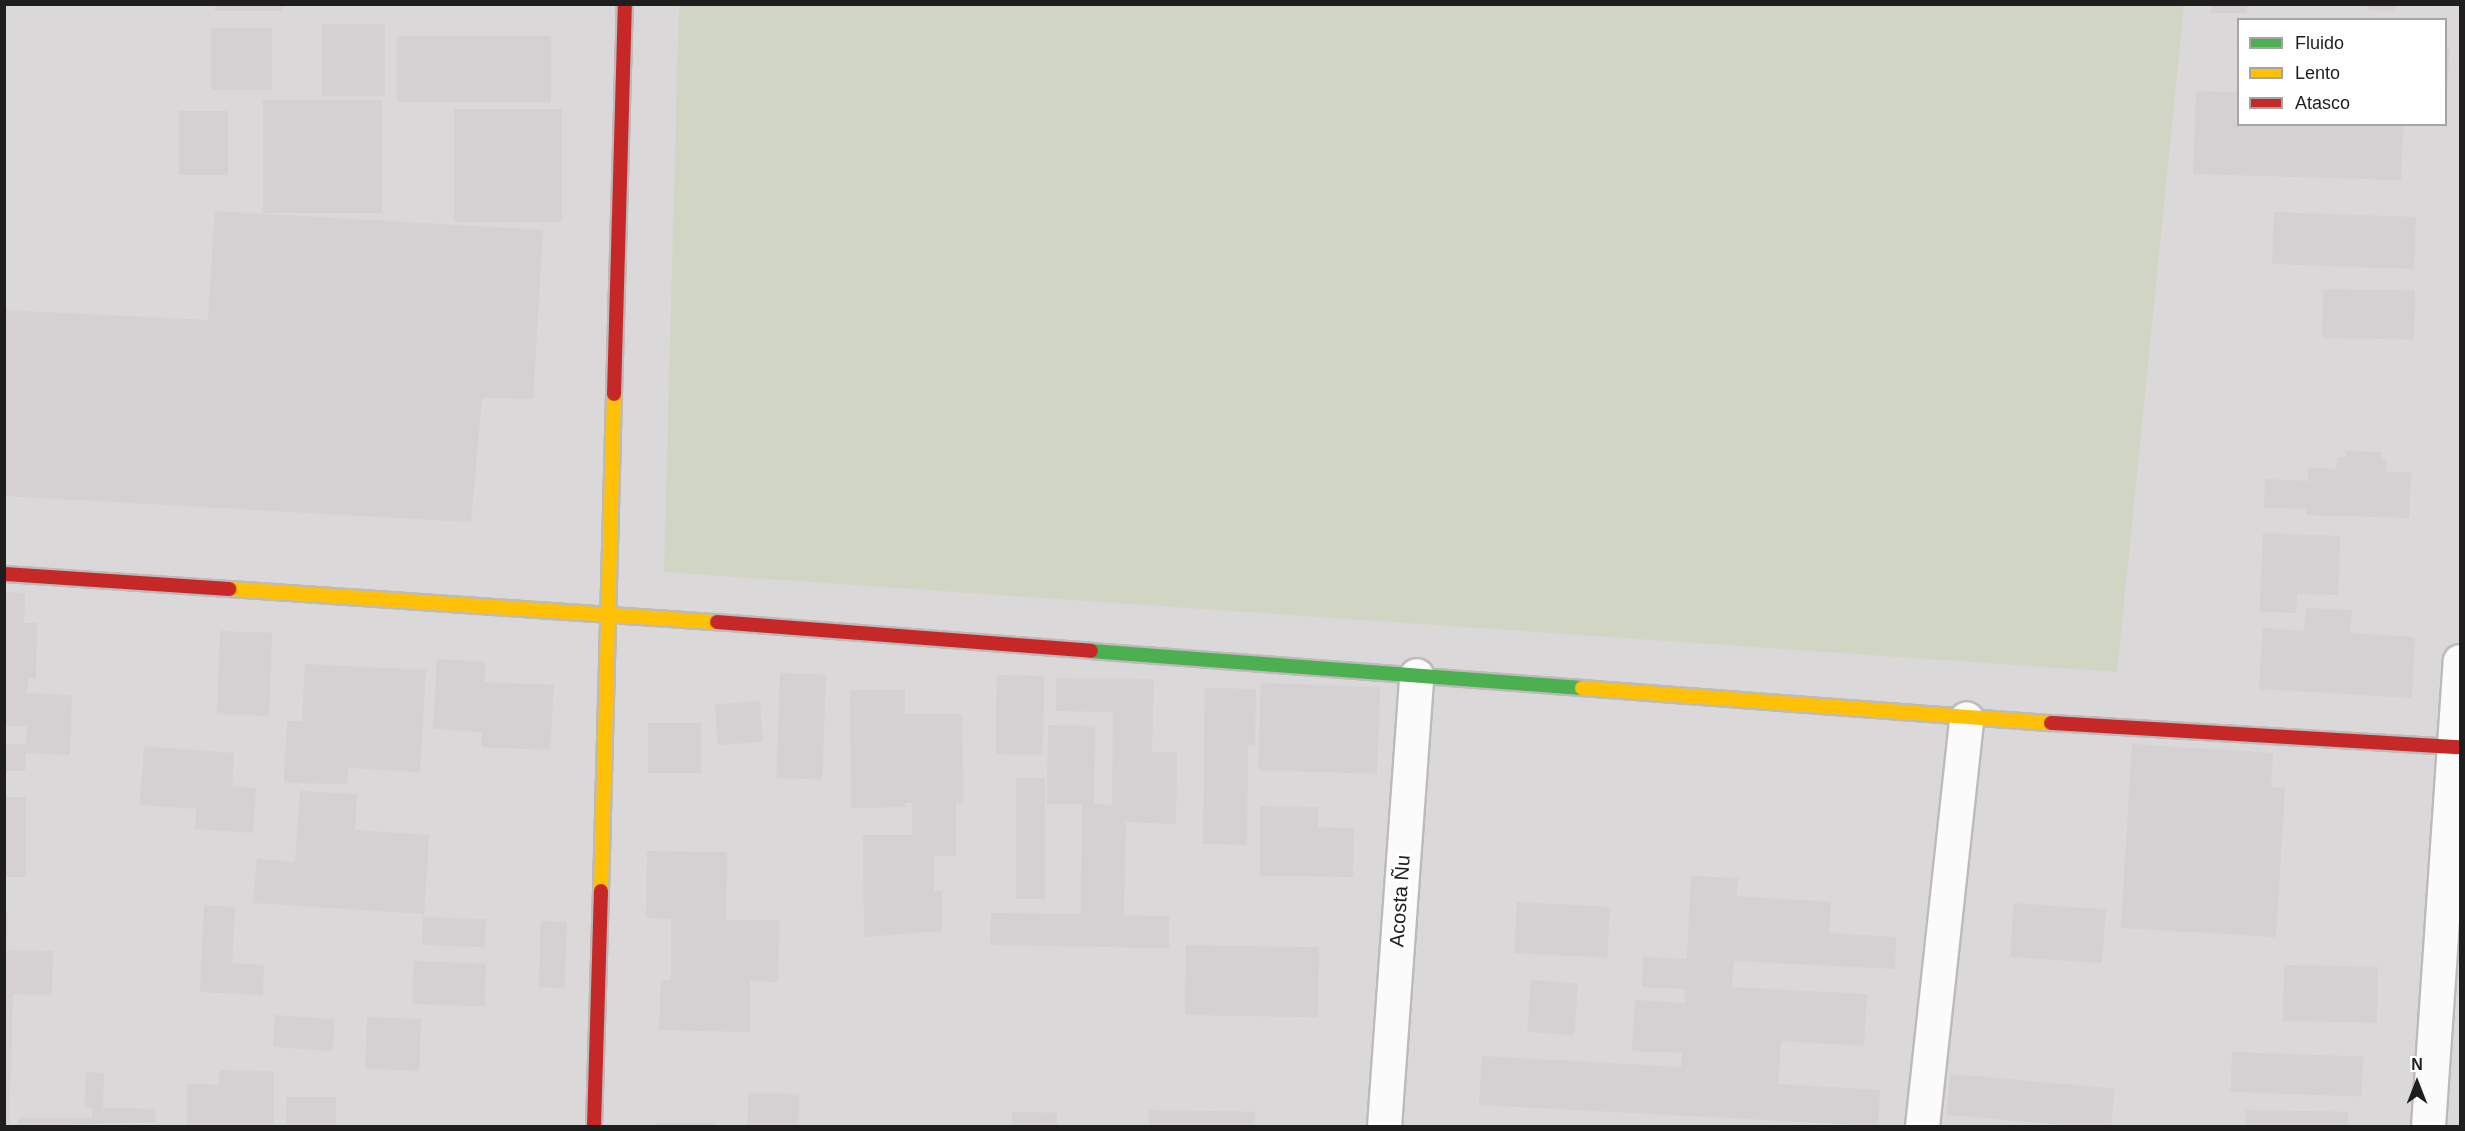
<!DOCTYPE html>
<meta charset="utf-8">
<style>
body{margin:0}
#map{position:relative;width:2465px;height:1131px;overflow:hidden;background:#ece7e7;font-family:Arial,sans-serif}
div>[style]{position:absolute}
.residential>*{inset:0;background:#dbd8d9}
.cemetery>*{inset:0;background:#d0d6c3}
.building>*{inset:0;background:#d5d0d1;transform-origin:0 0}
.roads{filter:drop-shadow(2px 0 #bcbaba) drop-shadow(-2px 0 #bcbaba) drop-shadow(0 2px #bcbaba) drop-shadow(0 -2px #bcbaba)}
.street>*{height:33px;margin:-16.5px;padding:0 16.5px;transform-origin:16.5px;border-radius:16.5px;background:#fcfbfb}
.fast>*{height:14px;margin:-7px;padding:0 7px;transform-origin:7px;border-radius:7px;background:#4caf50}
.slow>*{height:14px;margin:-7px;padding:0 7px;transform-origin:7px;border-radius:7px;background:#ffc107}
.jam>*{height:14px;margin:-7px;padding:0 7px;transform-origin:7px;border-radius:7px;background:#c62828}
span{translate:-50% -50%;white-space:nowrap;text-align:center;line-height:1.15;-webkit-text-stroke:5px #fff;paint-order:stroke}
.street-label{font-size:20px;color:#1e1e1e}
.frame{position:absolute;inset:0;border:6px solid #1e1e1e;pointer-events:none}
.legend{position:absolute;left:2237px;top:18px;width:210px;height:108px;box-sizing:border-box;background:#fff;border:2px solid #a5a5a5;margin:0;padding:8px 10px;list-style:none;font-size:18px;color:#1e1e1e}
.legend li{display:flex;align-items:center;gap:12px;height:30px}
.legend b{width:30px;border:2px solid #a5a5a5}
.north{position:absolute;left:2387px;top:1053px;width:60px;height:60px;-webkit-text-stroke:4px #fff;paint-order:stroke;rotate:0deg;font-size:16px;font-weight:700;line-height:24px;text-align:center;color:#1e1e1e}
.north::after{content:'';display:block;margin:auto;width:21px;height:27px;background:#1e1e1e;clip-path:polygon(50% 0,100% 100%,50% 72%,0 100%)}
</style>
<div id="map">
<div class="residential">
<div style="clip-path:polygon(evenodd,5px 5px,2460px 5px,2460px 1126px,5px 1126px,5px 5px,2238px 20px,2446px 20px,2446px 124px,2238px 124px,2238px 20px)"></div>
</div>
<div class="cemetery">
<div style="clip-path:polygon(679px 5px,2184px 5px,2117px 672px,664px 572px)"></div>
</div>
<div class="building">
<div style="left:215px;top:4px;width:67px;height:7px"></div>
<div style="left:2211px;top:4px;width:36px;height:9px"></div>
<div style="clip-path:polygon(2367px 4px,2395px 4px,2395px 11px,2367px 10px)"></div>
<div style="left:322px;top:24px;width:63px;height:72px"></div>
<div style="left:211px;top:28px;width:61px;height:62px"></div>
<div style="left:397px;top:36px;width:154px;height:66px"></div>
<div style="clip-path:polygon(2446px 48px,2450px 48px,2446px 102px)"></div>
<div style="clip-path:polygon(2196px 91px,2238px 92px,2238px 124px,2403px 124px,2401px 180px,2193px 174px)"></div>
<div style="left:263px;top:100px;width:119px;height:113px"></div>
<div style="left:454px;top:109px;width:108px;height:113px"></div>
<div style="left:179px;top:111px;width:49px;height:64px"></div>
<div style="clip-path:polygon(215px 211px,543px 230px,533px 399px,482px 398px,471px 522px,4px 496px,4px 310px,208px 320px)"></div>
<div style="left:2274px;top:212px;width:142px;height:52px;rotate:2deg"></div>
<div style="left:2323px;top:289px;width:92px;height:49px;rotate:1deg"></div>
<div style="clip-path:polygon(2346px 451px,2381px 452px,2381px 459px,2387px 459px,2386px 472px,2411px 472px,2409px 518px,2306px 515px,2307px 509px,2264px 508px,2265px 479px,2308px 481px,2308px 468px,2336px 469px,2337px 457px,2346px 457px)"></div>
<div style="clip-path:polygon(2263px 533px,2340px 536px,2338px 595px,2297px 594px,2296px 613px,2260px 612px)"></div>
<div style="clip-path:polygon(4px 592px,25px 593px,24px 623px,37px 623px,36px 679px,28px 678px,27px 693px,72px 695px,70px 755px,26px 753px,25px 771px,4px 771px,4px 744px,26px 744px,27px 726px,4px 726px)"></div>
<div style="clip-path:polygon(2306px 608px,2352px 610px,2350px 633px,2415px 637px,2412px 698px,2259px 689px,2263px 628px,2304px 631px)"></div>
<div style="left:220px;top:631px;width:52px;height:83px;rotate:2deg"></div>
<div style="clip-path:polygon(437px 659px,486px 662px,484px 682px,554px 685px,550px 750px,481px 747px,482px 732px,433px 729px)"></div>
<div style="clip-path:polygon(305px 664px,426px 670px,420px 772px,348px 768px,347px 784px,284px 783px,287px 721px,302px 721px)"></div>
<div style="left:780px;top:673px;width:46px;height:105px;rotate:2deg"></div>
<div style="left:997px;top:675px;width:47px;height:79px;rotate:1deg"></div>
<div style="clip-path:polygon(1056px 678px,1154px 679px,1152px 752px,1177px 752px,1176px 824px,1126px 822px,1124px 915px,1169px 916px,1169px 948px,990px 945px,991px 913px,1081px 914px,1082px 804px,1047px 804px,1048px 725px,1095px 726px,1094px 804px,1112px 805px,1113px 712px,1056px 711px)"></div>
<div style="left:1261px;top:683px;width:119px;height:87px;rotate:2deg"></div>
<div style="clip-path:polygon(1205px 688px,1256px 689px,1255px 746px,1248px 746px,1247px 845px,1203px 844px)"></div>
<div style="clip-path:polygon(850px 690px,905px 690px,905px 714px,962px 714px,963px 803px,956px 803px,956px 856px,934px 856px,934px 891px,942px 891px,942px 931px,864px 937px,863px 835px,912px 835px,912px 803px,905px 803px,905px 807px,851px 808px)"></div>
<div style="left:760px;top:701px;width:41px;height:45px;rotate:86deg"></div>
<div style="left:701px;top:723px;width:50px;height:53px;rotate:90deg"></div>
<div style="clip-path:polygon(2132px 744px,2273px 753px,2271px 787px,2285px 788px,2276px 937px,2121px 928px)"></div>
<div style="clip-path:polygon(144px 746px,234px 753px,232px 786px,256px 788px,253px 833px,195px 829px,196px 809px,140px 805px)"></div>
<div style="left:1016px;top:778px;width:29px;height:121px"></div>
<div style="clip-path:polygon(300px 791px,357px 794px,355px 830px,429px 835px,424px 914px,253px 903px,257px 859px,295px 862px)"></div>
<div style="left:4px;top:797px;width:22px;height:80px"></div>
<div style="clip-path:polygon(1260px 806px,1318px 807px,1318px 827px,1354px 828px,1353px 877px,1260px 876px)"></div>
<div style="clip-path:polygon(647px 851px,727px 852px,726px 920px,779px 920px,778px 982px,750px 981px,750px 1032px,659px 1030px,661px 980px,671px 980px,671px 919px,646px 918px)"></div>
<div style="clip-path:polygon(1691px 876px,1738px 878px,1737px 896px,1831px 902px,1829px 933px,1896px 937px,1895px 969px,1734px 961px,1732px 987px,1867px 994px,1864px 1046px,1781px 1041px,1778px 1084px,1880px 1090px,1878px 1126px,1479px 1105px,1482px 1056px,1681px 1067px,1682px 1053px,1632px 1051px,1635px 1000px,1685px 1003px,1685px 989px,1642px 987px,1643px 957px,1687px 959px)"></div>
<div style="left:1517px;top:902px;width:93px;height:51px;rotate:3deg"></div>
<div style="left:2014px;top:903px;width:92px;height:54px;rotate:4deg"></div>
<div style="clip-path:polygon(204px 905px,235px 907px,232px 963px,264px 965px,263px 995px,200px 992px)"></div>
<div style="clip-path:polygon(4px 911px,8px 911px,7px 950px,53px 951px,52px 995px,13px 994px,9px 1126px,4px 1126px)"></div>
<div style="left:423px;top:917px;width:63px;height:28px;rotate:2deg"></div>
<div style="left:541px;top:921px;width:26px;height:66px;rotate:2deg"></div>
<div style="left:1186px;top:945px;width:133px;height:70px;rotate:1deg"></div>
<div style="left:414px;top:961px;width:72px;height:43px;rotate:2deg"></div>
<div style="left:2284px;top:965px;width:94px;height:56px;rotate:1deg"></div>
<div style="left:1531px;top:980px;width:47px;height:52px;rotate:4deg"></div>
<div style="left:275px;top:1015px;width:60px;height:32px;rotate:4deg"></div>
<div style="left:367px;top:1017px;width:54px;height:52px;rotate:2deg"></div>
<div style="left:2232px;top:1052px;width:131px;height:40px;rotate:2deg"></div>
<div style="clip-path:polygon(219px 1070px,274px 1071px,274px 1126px,187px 1126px,187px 1084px,219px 1085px)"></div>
<div style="clip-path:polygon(86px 1072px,104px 1073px,103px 1108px,155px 1109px,155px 1122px,18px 1126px,18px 1118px,92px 1118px,93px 1108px,85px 1108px)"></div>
<div style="left:1950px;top:1074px;width:165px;height:41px;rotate:5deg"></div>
<div style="left:748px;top:1093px;width:51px;height:33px;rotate:1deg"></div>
<div style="left:286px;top:1097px;width:50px;height:29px"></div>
<div style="left:1149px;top:1110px;width:106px;height:16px;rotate:1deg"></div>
<div style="left:2246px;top:1110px;width:102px;height:16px;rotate:1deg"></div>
<div style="left:1012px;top:1112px;width:45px;height:14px;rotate:1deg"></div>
<div style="left:656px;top:1123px;width:58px;height:3px"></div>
</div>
<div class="roads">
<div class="street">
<div style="left:1384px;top:1126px;width:452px;rotate:-85.9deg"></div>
<div style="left:1922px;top:1126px;width:410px;rotate:-83.8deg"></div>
<div style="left:2428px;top:1126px;width:466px;rotate:-86.1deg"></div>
</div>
<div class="fast">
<div style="left:1091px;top:651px;width:492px;rotate:4.3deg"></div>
</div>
<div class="slow">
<div style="left:230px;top:589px;width:488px;rotate:3.9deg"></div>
<div style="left:1582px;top:688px;width:470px;rotate:4.3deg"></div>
<div style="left:601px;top:891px;width:497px;rotate:-88.5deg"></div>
</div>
<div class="jam">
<div style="left:614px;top:394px;width:390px;rotate:-88.4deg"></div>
<div style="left:4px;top:574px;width:226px;rotate:3.8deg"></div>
<div style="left:717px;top:622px;width:375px;rotate:4.4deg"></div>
<div style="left:2051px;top:723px;width:410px;rotate:3.4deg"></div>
<div style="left:594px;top:1126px;width:235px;rotate:-88.3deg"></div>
</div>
</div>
<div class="street-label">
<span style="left:1400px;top:901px;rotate:-86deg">Acosta Ñu</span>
</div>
<div class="frame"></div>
<ul class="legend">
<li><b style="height:8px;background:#4caf50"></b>Fluido</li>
<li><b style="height:8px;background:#ffc107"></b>Lento</li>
<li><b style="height:8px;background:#c62828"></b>Atasco</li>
</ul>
<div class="north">N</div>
</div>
